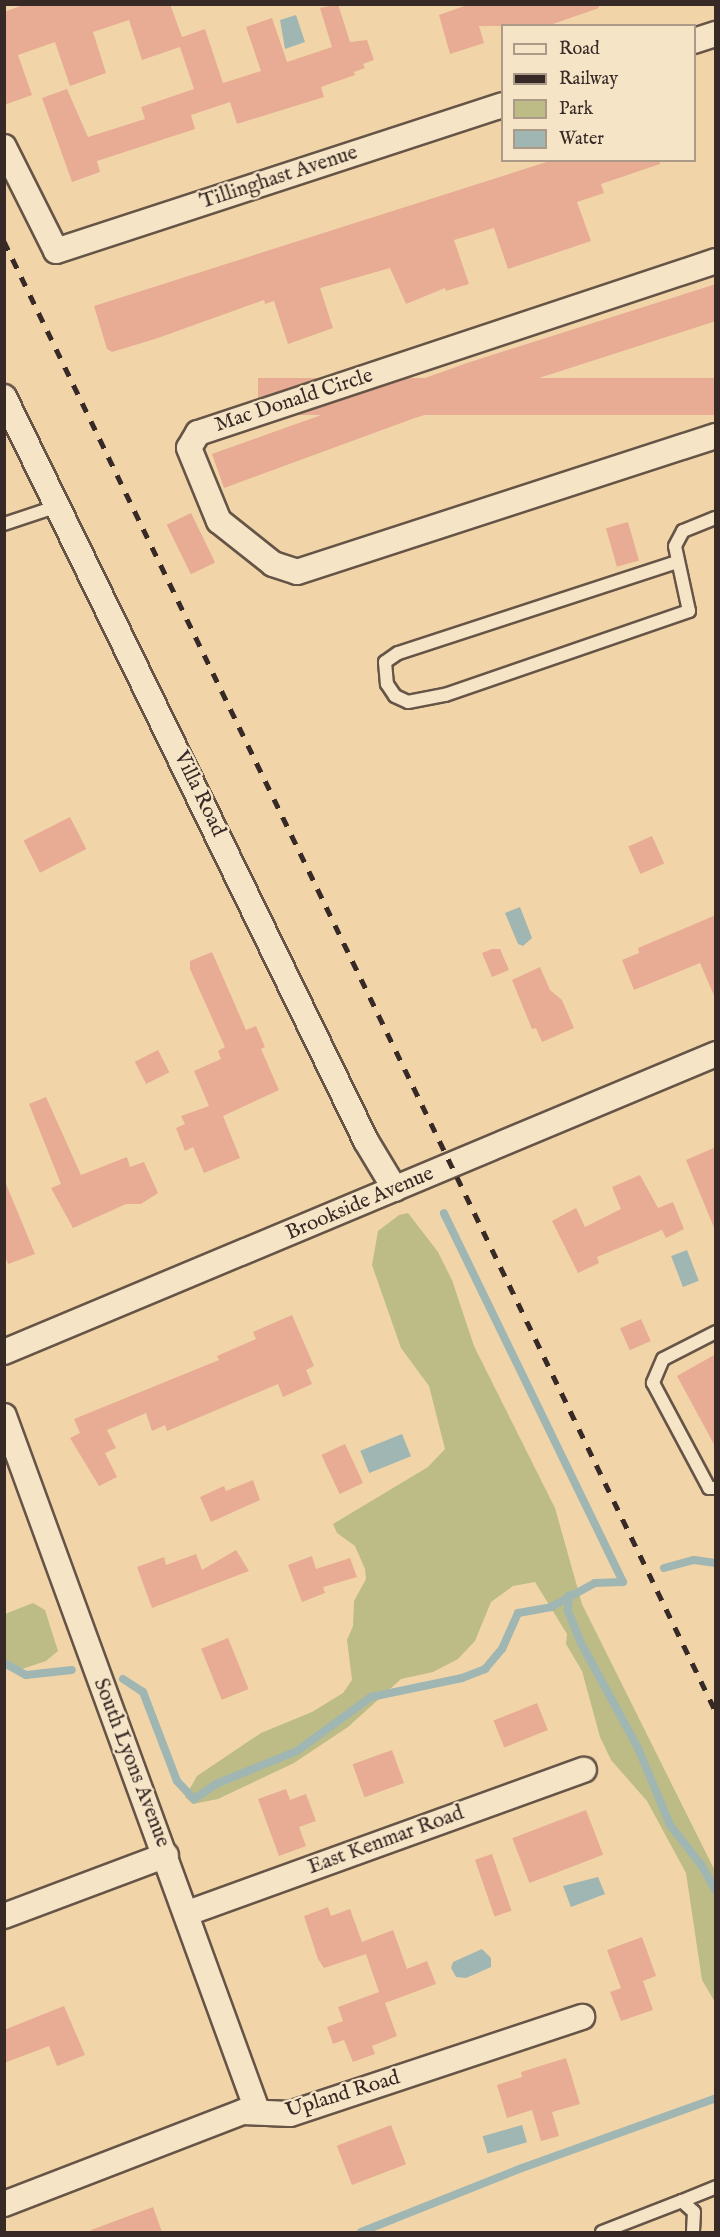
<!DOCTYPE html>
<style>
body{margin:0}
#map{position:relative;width:720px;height:2237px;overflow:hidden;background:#f1d5a9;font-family:"IM FELL English",serif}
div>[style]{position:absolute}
.green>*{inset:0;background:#bdbc86}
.water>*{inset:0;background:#9fb6b3;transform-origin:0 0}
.stream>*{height:8px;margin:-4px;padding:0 4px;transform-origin:4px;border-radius:4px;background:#9fb6b3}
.building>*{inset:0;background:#e7ac93;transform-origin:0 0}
.roads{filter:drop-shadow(2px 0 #665547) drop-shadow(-2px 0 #665547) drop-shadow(0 2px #665547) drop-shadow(0 -2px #665547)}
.service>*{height:12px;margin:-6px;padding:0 6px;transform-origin:6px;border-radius:6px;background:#f6e4c7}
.minor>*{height:24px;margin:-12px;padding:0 12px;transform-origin:12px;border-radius:12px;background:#f6e4c7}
.rail>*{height:4.5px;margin-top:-2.25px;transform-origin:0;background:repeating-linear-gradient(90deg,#372a26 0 10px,transparent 0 20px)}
span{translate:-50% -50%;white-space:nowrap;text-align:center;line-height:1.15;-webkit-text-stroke:4.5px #f6e4c7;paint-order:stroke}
.street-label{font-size:21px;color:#372a26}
.frame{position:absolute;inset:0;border:6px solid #372a26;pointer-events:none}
.legend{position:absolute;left:501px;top:24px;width:195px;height:138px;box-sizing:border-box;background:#f6e4c7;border:2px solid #aa9a87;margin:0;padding:8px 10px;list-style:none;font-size:18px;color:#372a26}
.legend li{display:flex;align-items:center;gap:12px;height:30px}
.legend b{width:30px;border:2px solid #aa9a87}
</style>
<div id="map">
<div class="green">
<div style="clip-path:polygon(408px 1213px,438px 1252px,452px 1280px,474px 1346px,555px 1508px,582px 1604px,715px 1871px,715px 2002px,702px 1980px,686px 1873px,647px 1801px,611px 1760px,600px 1737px,582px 1671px,566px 1644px,567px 1634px,535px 1582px,513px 1586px,491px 1602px,475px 1641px,458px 1659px,433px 1672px,401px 1679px,348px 1727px,294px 1763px,218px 1799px,193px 1804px,185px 1797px,197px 1776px,261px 1733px,312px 1712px,343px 1693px,352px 1680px,347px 1640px,353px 1626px,354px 1601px,366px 1579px,365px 1569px,355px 1546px,337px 1533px,333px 1524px,428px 1467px,445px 1449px,429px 1386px,401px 1348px,372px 1265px,378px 1231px,399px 1215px)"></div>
<div style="clip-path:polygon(33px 1603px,45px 1610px,58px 1651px,46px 1661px,19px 1670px,5px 1659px,5px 1614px)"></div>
</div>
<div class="water">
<div style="clip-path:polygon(296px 15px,305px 42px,285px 49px,280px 20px)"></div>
<div style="clip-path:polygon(520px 907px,532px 938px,523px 946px,518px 944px,505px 913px)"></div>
<div style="left:687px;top:1250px;width:33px;height:17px;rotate:69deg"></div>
<div style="left:402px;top:1434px;width:24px;height:45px;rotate:68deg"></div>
<div style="clip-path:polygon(598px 1877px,605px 1894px,571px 1907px,563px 1886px)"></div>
<div style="clip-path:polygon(482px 1949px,491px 1958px,491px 1967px,466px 1978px,456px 1977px,451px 1968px,453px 1962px)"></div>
<div style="left:522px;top:2125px;width:18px;height:41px;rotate:74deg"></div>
</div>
<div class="stream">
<div style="left:664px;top:1568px;width:31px;rotate:-15deg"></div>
<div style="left:694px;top:1560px;width:22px;rotate:8deg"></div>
<div style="left:569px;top:1595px;width:16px;rotate:94deg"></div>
<div style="left:568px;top:1611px;width:35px;rotate:68deg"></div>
<div style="left:581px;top:1643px;width:119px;rotate:61.5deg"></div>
<div style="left:638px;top:1748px;width:83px;rotate:67.4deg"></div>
<div style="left:670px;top:1825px;width:52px;rotate:52deg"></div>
<div style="left:702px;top:1866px;width:29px;rotate:61deg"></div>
<div style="left:4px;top:1663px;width:25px;rotate:29deg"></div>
<div style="left:26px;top:1675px;width:46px;rotate:-6.2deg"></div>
<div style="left:123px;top:1679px;width:24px;rotate:33deg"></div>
<div style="left:143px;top:1692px;width:95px;rotate:69.1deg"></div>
<div style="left:177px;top:1781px;width:25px;rotate:47deg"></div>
<div style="left:194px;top:1799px;width:27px;rotate:-34deg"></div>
<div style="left:216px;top:1784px;width:87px;rotate:-22.2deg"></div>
<div style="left:297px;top:1751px;width:92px;rotate:-36.1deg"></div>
<div style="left:371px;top:1697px;width:93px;rotate:-11.8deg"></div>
<div style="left:462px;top:1678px;width:25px;rotate:-21deg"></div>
<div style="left:485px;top:1669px;width:26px;rotate:-50deg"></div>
<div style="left:502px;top:1649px;width:39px;rotate:-66deg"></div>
<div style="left:518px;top:1613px;width:34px;rotate:-10deg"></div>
<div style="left:551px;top:1607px;width:50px;rotate:-28.6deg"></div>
<div style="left:595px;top:1583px;width:28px;rotate:-2deg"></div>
<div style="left:623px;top:1582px;width:410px;rotate:-115.9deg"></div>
<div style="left:361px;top:2232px;width:173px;rotate:-21.7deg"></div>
<div style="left:522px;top:2168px;width:206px;rotate:-19.8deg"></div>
</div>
<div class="building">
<div style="clip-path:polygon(26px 4px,170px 4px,182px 37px,205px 29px,223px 83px,261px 71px,246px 27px,272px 18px,287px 62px,332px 47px,320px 8px,338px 4px,350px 42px,367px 40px,374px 60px,363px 64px,365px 68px,354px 72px,355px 75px,321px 87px,324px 97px,237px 124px,230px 102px,191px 115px,195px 129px,97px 161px,100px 172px,72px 182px,42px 98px,67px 89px,88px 137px,145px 119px,141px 107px,194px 89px,180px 47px,142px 60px,129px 20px,93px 32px,106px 73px,70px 86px,55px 42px,18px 55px,32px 95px,4px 105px,4px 12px)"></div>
<div style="clip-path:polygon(470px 4px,598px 4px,599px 8px,547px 26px,479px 26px,484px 43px,450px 54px,439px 15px)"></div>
<div style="clip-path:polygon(553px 160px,660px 160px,660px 164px,601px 184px,604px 193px,577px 202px,591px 241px,508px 269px,494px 228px,454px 240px,469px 284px,446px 291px,445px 288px,406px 304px,390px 268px,320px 288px,333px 328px,288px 344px,274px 301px,265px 304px,264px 300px,158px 338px,112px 352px,107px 349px,94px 306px)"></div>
<div style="clip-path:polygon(716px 284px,716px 321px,412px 419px,224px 488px,212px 454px,467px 363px)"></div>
<div style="left:716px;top:378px;width:37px;height:458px;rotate:90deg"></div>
<div style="left:191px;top:513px;width:55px;height:27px;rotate:64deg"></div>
<div style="left:628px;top:522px;width:40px;height:23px;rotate:74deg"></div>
<div style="left:70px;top:817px;width:36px;height:52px;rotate:63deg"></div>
<div style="left:652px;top:836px;width:30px;height:26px;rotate:66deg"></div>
<div style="clip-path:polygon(716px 915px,716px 1000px,700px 963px,634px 990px,622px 960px,639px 953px,638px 948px)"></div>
<div style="clip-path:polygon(492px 949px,500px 949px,509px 970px,492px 977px,482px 953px)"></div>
<div style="clip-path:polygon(212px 952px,246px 1030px,256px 1026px,265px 1047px,261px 1049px,279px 1090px,223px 1116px,240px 1158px,204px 1173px,193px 1147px,185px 1151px,176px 1128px,185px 1124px,181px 1116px,209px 1106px,194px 1071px,221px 1059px,218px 1051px,225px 1047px,190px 969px,190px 961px)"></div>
<div style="clip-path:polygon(540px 967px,550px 990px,562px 1000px,574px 1028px,542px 1042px,536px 1028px,532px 1029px,512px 980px)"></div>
<div style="left:158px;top:1050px;width:25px;height:26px;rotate:63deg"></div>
<div style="clip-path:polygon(46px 1097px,81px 1175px,127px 1157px,130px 1167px,144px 1162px,158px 1193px,141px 1204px,126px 1204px,73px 1228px,51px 1188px,61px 1184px,29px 1104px)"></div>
<div style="clip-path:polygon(716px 1147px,716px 1230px,715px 1230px,686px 1160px)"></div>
<div style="clip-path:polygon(640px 1175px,658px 1208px,673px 1202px,684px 1229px,666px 1238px,662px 1230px,597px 1257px,599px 1263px,578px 1273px,552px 1221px,576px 1208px,585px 1227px,621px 1209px,612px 1187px)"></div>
<div style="clip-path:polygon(4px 1179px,35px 1254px,8px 1264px,4px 1253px)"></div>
<div style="clip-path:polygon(292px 1315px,314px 1366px,306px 1370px,312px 1384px,283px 1397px,278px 1384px,167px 1431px,165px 1425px,152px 1431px,146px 1413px,107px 1430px,116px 1448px,105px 1453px,117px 1477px,99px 1486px,70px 1438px,80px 1433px,74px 1419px,219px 1360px,217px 1356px,256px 1339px,253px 1332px)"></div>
<div style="left:641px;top:1319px;width:24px;height:23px;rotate:66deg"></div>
<div style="clip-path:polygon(716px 1354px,716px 1448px,677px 1376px)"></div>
<div style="left:345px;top:1444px;width:43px;height:26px;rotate:65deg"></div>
<div style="clip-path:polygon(253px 1480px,260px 1500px,211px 1522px,200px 1497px,224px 1486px,226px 1491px)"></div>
<div style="clip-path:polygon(236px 1550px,249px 1571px,152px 1608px,137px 1567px,164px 1557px,166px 1565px,196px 1554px,202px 1570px)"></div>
<div style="clip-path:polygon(312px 1556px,316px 1569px,350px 1558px,357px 1577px,323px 1587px,325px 1593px,302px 1602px,288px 1565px)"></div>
<div style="left:228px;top:1638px;width:55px;height:29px;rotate:68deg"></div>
<div style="left:537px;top:1703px;width:29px;height:47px;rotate:68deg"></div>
<div style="left:392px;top:1750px;width:35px;height:42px;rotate:70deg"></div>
<div style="clip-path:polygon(286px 1789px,290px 1800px,306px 1794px,316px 1821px,299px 1827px,306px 1846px,279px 1856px,258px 1799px)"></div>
<div style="left:586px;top:1810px;width:48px;height:79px;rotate:69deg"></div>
<div style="left:492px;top:1854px;width:60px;height:18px;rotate:71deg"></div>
<div style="clip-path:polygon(328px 1907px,331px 1916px,350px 1909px,362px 1942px,393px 1930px,407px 1969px,427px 1961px,436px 1984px,385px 2003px,397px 2036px,372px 2046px,375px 2054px,353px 2062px,344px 2040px,333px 2044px,327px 2027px,343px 2021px,338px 2007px,379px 1992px,366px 1954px,324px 1968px,318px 1959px,304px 1916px)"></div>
<div style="clip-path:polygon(642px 1937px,656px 1976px,643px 1981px,653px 2010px,621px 2021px,610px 1992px,621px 1988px,607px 1950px)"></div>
<div style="clip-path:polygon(64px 2006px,85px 2055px,57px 2066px,49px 2046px,4px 2063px,4px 2030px)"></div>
<div style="clip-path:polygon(566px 2058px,580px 2104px,552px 2112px,559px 2136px,541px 2141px,532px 2110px,507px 2118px,497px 2085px,522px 2077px,521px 2072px)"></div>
<div style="left:391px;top:2125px;width:42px;height:58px;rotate:69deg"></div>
<div style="clip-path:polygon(153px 2207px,162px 2232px,91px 2232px,91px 2230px)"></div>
</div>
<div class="roads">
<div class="service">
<div style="left:4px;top:524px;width:57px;rotate:-18.4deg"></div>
<div style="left:677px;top:562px;width:293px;rotate:161.9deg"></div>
<div style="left:398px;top:653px;width:16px;rotate:145deg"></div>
<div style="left:385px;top:662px;width:22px;rotate:85deg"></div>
<div style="left:387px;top:684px;width:14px;rotate:56deg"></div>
<div style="left:395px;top:696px;width:14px;rotate:25deg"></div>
<div style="left:408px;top:702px;width:38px;rotate:-11deg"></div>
<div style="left:445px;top:695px;width:258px;rotate:-19deg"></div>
<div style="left:689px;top:611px;width:66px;rotate:-102.2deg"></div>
<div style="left:675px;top:546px;width:17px;rotate:-62deg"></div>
<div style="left:683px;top:531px;width:35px;rotate:-22deg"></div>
<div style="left:716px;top:1332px;width:59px;rotate:153deg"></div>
<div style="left:663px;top:1359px;width:26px;rotate:113deg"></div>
<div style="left:653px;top:1383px;width:119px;rotate:61.9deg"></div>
<div style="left:709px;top:1488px;width:7px"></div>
<div style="left:682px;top:2201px;width:37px;rotate:-22deg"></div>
<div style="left:602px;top:2232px;width:86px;rotate:-21.2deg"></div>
<div style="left:682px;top:2201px;width:16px;rotate:43deg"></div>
<div style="left:694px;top:2212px;width:20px;rotate:93deg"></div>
</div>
<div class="minor">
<div style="left:694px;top:41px;width:23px;rotate:-18deg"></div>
<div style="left:4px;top:147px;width:116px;rotate:63.4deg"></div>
<div style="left:56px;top:251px;width:469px;rotate:-18.1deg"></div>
<div style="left:716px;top:261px;width:546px;rotate:161.63deg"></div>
<div style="left:198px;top:433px;width:17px;rotate:121deg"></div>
<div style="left:189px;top:448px;width:79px;rotate:67.7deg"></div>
<div style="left:219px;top:521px;width:69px;rotate:38.5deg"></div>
<div style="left:273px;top:564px;width:25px;rotate:18deg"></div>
<div style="left:297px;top:572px;width:441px;rotate:-18deg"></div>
<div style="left:4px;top:397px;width:827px;rotate:64.05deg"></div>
<div style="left:366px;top:1141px;width:56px;rotate:58.9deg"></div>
<div style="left:4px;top:1352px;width:772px;rotate:-22.71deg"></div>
<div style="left:4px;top:1416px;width:739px;rotate:69.97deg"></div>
<div style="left:188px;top:1913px;width:421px;rotate:-19.9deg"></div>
<div style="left:4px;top:1916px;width:173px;rotate:-20.6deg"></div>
<div style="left:4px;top:2204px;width:256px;rotate:-21.1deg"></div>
<div style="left:243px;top:2112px;width:47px;rotate:2.4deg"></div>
<div style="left:290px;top:2114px;width:308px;rotate:-18.4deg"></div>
</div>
</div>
<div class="rail">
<div style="left:4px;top:241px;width:1634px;rotate:64.17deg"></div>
</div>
<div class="street-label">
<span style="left:279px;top:178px;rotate:-18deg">Tillinghast Avenue</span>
<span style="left:294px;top:401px;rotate:-18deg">Mac Donald Circle</span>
<span style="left:199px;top:794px;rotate:64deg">Villa Road</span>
<span style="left:360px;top:1204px;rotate:-23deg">Brookside Avenue</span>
<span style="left:131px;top:1763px;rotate:69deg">South Lyons Avenue</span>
<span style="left:386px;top:1841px;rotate:-20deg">East Kenmar Road</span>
<span style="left:343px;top:2095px;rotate:-17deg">Upland Road</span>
</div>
<div class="frame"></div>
<ul class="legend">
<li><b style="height:8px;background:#f6e4c7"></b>Road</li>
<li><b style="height:8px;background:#372a26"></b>Railway</li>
<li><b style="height:16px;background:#bdbc86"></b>Park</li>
<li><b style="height:16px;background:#9fb6b3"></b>Water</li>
</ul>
</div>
